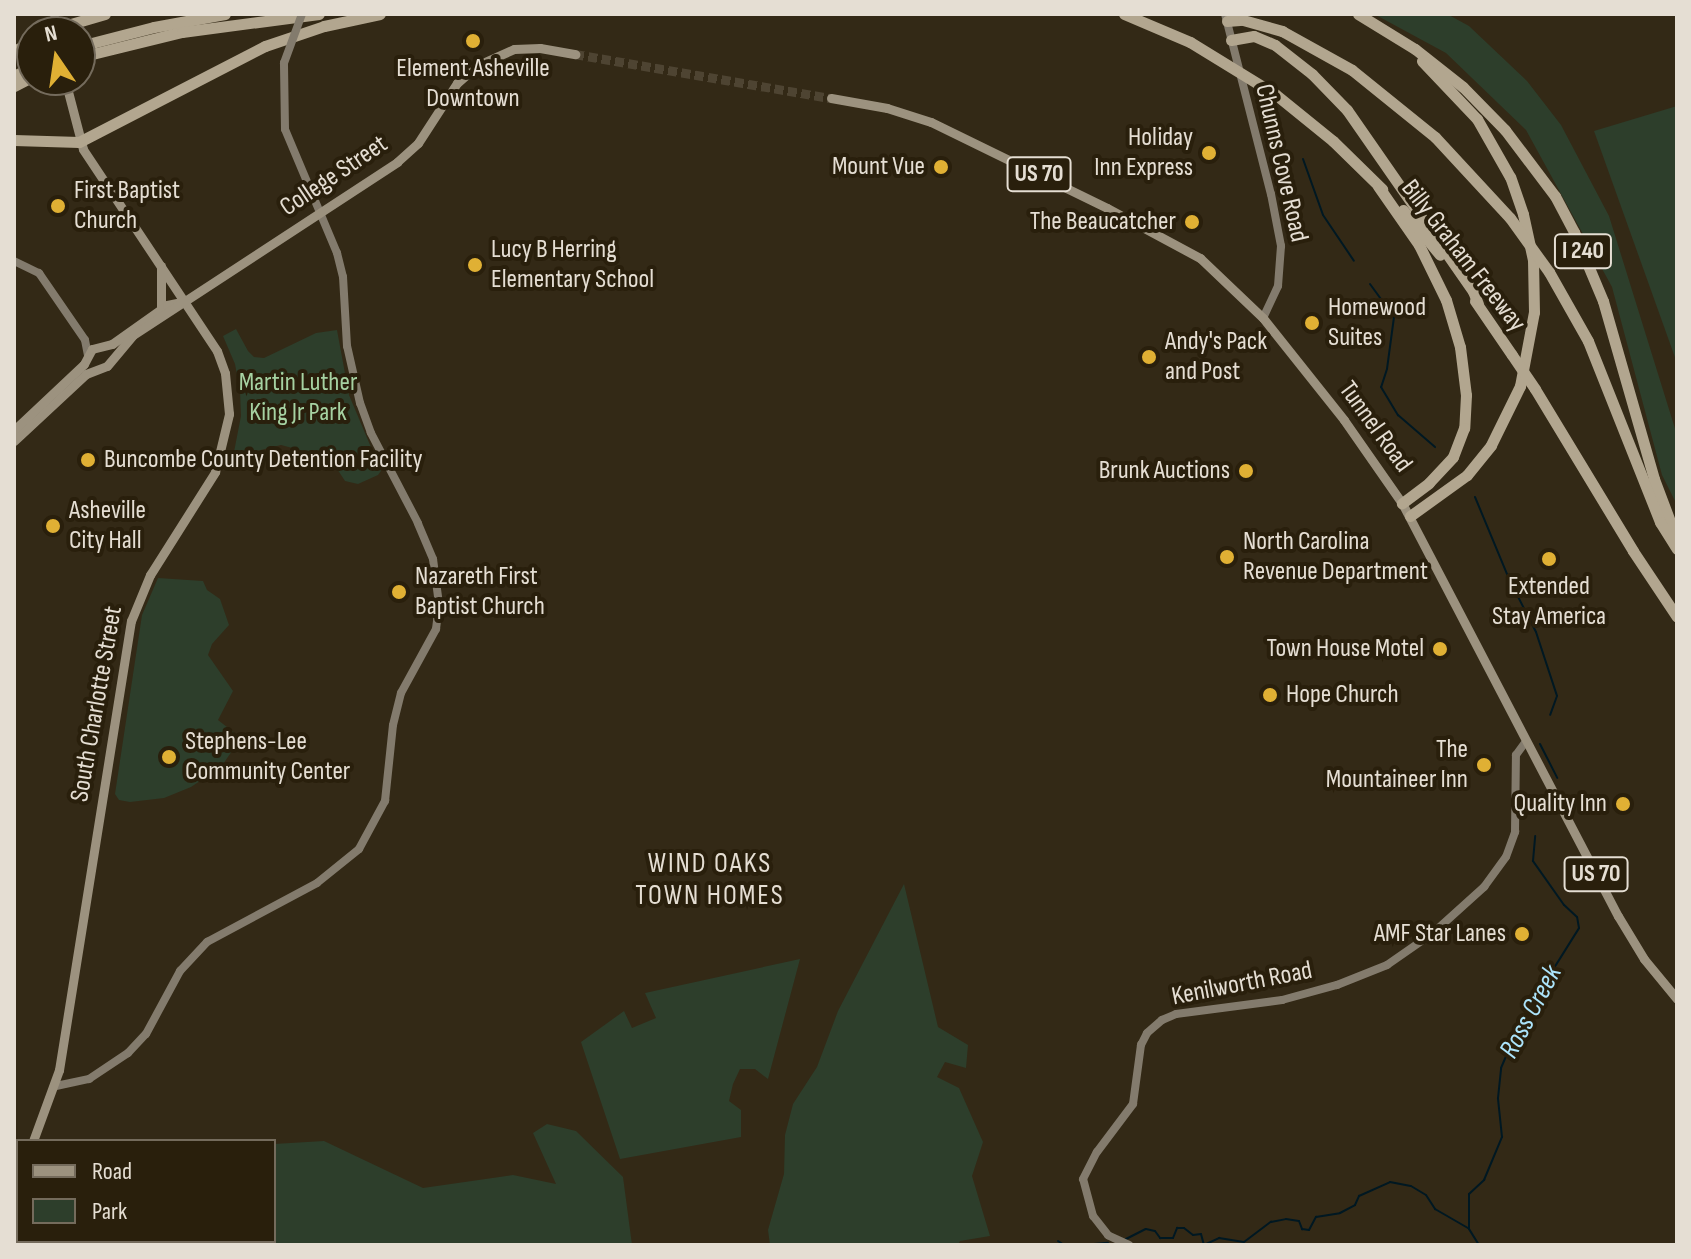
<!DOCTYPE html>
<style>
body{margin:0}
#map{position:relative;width:1691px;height:1259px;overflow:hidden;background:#332916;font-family:"Sofia Sans Condensed",sans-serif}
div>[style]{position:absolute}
.green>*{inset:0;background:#2d3e2b}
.stream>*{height:2px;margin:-1px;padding:0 1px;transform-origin:1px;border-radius:1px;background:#001822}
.primary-tunnel>*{height:9px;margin-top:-4.5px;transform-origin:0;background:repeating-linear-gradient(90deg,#4e4432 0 9px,transparent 0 13.5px)}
.secondary>*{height:8px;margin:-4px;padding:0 4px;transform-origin:4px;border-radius:4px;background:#837b6d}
.primary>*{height:9px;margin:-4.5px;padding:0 4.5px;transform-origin:4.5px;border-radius:4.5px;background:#9c927f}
.highway>*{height:11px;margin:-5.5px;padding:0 5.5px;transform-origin:5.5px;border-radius:5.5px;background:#b2a68f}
.secondary-bridge>*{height:8px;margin:-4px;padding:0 4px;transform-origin:4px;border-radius:4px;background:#837b6d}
.highway-bridge>*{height:11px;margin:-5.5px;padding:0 5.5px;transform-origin:5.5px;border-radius:5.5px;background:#b2a68f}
.dots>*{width:22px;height:22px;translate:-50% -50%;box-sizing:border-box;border:4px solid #291f0c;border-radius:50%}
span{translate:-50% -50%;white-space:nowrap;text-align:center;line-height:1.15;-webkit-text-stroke:8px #291f0c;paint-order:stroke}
.shield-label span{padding:2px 6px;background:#291f0c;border:2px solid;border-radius:6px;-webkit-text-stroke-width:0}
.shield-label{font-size:24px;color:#e5ded3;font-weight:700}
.poi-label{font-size:26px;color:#e5ded3}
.right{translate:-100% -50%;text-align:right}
.left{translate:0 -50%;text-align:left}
.street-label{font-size:26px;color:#e5ded3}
.park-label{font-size:26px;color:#a6d2a2}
.neighbourhood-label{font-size:28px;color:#e5ded3;letter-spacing:2px}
.water-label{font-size:28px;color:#ace4fb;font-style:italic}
.frame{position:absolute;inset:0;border:16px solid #e5ded3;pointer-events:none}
.legend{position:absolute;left:16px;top:1139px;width:260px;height:104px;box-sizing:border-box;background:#291f0c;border:2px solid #746b5c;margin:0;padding:10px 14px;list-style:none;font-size:24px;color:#e5ded3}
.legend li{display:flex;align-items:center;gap:16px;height:40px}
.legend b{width:40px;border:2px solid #746b5c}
.north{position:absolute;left:16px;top:16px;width:80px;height:80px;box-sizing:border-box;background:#291f0c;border:2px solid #746b5c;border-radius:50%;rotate:347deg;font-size:22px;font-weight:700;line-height:32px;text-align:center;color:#e5ded3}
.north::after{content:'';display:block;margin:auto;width:28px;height:36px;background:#e0b034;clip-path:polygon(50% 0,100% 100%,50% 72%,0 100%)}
</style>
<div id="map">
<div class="green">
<div style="clip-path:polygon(1374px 14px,1447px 14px,1469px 26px,1527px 81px,1561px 125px,1609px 216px,1677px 435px,1677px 505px,1662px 475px,1612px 287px,1526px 130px,1446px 53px)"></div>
<div style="clip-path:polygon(1677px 106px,1677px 363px,1594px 131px)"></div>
<div style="clip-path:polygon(236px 329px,248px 351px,254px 357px,264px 358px,316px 333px,337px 330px,349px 395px,381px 471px,378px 475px,358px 484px,345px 481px,330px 458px,281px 445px,233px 457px,241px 416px,240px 391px,235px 364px,223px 336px)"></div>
<div style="clip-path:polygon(158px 578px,203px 581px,207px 590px,220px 599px,229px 625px,212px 644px,208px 655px,233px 691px,218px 720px,241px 738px,221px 767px,191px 787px,164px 798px,130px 802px,119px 800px,115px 794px,142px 615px)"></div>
<div style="clip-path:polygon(904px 884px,938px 1027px,968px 1045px,966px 1068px,945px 1062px,937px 1077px,959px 1088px,983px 1142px,972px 1176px,990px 1236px,960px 1241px,958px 1245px,770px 1245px,768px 1230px,784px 1174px,785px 1135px,793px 1104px,817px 1067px,838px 1011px)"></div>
<div style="clip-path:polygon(800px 959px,768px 1079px,755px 1069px,740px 1069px,733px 1084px,729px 1101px,741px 1110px,741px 1137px,620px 1159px,581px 1042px,624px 1011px,632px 1028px,656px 1018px,645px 993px)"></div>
<div style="clip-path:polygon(547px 1124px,576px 1131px,623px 1177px,632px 1245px,84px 1245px,84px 1241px,274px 1241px,274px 1144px,324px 1141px,423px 1188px,513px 1175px,556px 1184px,533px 1133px)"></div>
</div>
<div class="stream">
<div style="left:1303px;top:159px;width:59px;rotate:70.3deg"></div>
<div style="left:1323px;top:215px;width:55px;rotate:56deg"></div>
<div style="left:1370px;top:284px;width:41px;rotate:54deg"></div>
<div style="left:1394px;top:317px;width:52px;rotate:97.7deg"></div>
<div style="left:1387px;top:369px;width:19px;rotate:108deg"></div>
<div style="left:1381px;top:387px;width:33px;rotate:59deg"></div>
<div style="left:1398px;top:415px;width:49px;rotate:40.9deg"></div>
<div style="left:1475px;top:497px;width:91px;rotate:67.4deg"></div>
<div style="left:1510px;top:581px;width:57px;rotate:63deg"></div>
<div style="left:1536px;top:632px;width:67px;rotate:71.8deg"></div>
<div style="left:1557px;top:696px;width:20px;rotate:110deg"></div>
<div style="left:1540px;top:744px;width:38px;rotate:63deg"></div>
<div style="left:1126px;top:1239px;width:22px;rotate:-27deg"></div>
<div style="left:1146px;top:1229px;width:9px;rotate:13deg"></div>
<div style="left:1155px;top:1231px;width:9px;rotate:54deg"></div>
<div style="left:1160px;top:1238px;width:13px"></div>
<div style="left:1173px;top:1238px;width:11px;rotate:-68deg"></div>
<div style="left:1177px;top:1228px;width:7px"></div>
<div style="left:1184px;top:1228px;width:11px;rotate:38deg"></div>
<div style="left:1193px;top:1235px;width:8px;rotate:-7deg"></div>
<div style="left:1201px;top:1234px;width:11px;rotate:75deg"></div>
<div style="left:1204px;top:1245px;width:17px;rotate:-25deg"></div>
<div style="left:1219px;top:1238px;width:25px;rotate:9deg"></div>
<div style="left:1244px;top:1242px;width:34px;rotate:-37deg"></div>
<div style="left:1271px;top:1222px;width:15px;rotate:-11deg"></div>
<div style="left:1286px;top:1219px;width:13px;rotate:9deg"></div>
<div style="left:1299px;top:1221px;width:9px;rotate:69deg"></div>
<div style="left:1302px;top:1229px;width:7px;rotate:8deg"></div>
<div style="left:1309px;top:1230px;width:15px;rotate:-62deg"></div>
<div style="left:1316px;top:1217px;width:24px;rotate:-9deg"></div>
<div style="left:1340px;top:1213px;width:17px;rotate:-28deg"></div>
<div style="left:1355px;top:1205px;width:10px;rotate:-66deg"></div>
<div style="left:1359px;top:1196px;width:34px;rotate:-24deg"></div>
<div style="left:1390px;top:1182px;width:21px;rotate:11deg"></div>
<div style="left:1411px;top:1186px;width:17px;rotate:31deg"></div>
<div style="left:1426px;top:1195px;width:17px;rotate:57deg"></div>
<div style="left:1435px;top:1209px;width:38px;rotate:30deg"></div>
<div style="left:1058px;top:1241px;width:7px;rotate:34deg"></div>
<div style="left:1083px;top:1245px;width:25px;rotate:-5deg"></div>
<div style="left:1479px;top:1245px;width:19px;rotate:-122deg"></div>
<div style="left:1469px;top:1229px;width:35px;rotate:-90deg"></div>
<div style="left:1469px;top:1194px;width:21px;rotate:-43deg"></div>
<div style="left:1484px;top:1180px;width:47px;rotate:-67.3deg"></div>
<div style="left:1502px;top:1137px;width:39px;rotate:-96deg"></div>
<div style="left:1498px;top:1098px;width:30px;rotate:-84deg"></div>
<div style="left:1501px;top:1068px;width:53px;rotate:-66.8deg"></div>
<div style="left:1522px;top:1019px;width:107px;rotate:-57.9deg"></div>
<div style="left:1579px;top:928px;width:11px;rotate:-100deg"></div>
<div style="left:1577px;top:917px;width:18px;rotate:-137deg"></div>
<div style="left:1564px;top:905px;width:54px;rotate:-125.2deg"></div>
<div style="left:1533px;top:861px;width:25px;rotate:-85deg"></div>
</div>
<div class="primary-tunnel">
<div style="left:575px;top:54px;width:260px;rotate:9.8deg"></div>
</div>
<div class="secondary">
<div style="left:54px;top:14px;width:14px;rotate:78deg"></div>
<div style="left:1225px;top:14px;width:186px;rotate:75.7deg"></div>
<div style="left:1271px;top:194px;width:53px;rotate:79.1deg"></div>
<div style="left:1281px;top:246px;width:40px;rotate:94.3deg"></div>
<div style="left:1278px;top:286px;width:35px;rotate:115deg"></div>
<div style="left:14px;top:261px;width:28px;rotate:26deg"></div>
<div style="left:39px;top:273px;width:81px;rotate:55.5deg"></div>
<div style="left:85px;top:340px;width:16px;rotate:79deg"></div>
<div style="left:56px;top:1086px;width:34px;rotate:-12deg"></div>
<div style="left:89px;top:1079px;width:47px;rotate:-33.7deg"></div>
<div style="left:128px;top:1053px;width:26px;rotate:-47deg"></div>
<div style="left:146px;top:1034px;width:72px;rotate:-61.6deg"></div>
<div style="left:180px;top:971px;width:40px;rotate:-47deg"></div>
<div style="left:207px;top:942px;width:125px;rotate:-28.2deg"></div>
<div style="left:317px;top:883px;width:54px;rotate:-39deg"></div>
<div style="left:359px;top:849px;width:55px;rotate:-61.6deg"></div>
<div style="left:385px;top:801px;width:76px;rotate:-84deg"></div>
<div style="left:393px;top:725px;width:33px;rotate:-76deg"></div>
<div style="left:401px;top:693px;width:73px;rotate:-61.3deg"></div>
<div style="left:436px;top:629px;width:25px;rotate:-83deg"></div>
<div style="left:439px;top:604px;width:45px;rotate:-97.6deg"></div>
<div style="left:433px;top:559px;width:39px;rotate:-113deg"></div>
<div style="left:418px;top:523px;width:102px;rotate:-117.6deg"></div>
<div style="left:371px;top:433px;width:32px;rotate:-110deg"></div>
<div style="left:360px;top:403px;width:58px;rotate:-102.8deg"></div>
<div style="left:347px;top:346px;width:69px;rotate:-93.3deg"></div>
<div style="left:343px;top:277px;width:25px;rotate:-104deg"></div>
<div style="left:337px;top:253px;width:134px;rotate:-112.8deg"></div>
<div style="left:285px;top:129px;width:66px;rotate:-90.9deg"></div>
<div style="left:1129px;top:1245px;width:23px;rotate:-155deg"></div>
<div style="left:1108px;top:1235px;width:24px;rotate:-128deg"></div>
<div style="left:1093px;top:1216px;width:38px;rotate:-105deg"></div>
<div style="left:1083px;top:1179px;width:30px;rotate:-63deg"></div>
<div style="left:1097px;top:1152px;width:60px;rotate:-53.1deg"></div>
<div style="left:1133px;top:1104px;width:60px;rotate:-82.3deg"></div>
<div style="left:1141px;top:1045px;width:13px;rotate:-63deg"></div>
<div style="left:1147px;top:1033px;width:20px;rotate:-41deg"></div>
<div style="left:1162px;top:1020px;width:15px;rotate:-23deg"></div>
<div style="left:1176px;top:1014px;width:107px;rotate:-7.5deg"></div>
<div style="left:1282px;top:1000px;width:57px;rotate:-15.3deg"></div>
<div style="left:1337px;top:985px;width:54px;rotate:-21.8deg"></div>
<div style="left:1387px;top:965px;width:56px;rotate:-34.8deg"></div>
<div style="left:1433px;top:933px;width:69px;rotate:-42deg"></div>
<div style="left:1484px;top:887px;width:37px;rotate:-54deg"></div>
<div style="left:1506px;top:857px;width:27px;rotate:-70deg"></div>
<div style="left:1515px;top:832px;width:77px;rotate:-89.3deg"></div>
<div style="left:1516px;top:755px;width:17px;rotate:-54deg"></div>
</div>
<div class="primary">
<div style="left:831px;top:98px;width:57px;rotate:10.1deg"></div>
<div style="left:887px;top:108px;width:46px;rotate:17.7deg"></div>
<div style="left:931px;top:122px;width:196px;rotate:26deg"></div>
<div style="left:1107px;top:208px;width:106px;rotate:28.3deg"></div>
<div style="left:1200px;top:258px;width:87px;rotate:43.6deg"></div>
<div style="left:1263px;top:318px;width:130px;rotate:51.5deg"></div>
<div style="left:1344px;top:420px;width:101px;rotate:55.1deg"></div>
<div style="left:1402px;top:503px;width:466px;rotate:62.4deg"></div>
<div style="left:1618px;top:916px;width:50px;rotate:58.8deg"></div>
<div style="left:1644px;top:959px;width:52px;rotate:50.5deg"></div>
<div style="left:161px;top:266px;width:43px;rotate:90deg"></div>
<div style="left:14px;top:430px;width:96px;rotate:-43.3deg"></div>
<div style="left:84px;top:364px;width:17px;rotate:-62deg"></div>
<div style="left:92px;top:349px;width:21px;rotate:-14deg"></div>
<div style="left:112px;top:344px;width:67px;rotate:-35.3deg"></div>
<div style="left:167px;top:305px;width:14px;rotate:-12deg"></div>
<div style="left:14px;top:441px;width:98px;rotate:-42.9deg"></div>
<div style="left:86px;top:374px;width:22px;rotate:-21deg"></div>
<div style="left:107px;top:366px;width:40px;rotate:-50deg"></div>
<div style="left:133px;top:335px;width:316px;rotate:-33.2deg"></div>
<div style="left:397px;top:162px;width:28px;rotate:-42deg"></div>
<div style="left:418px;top:143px;width:72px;rotate:-57deg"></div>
<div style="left:457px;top:83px;width:28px;rotate:-41deg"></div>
<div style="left:478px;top:65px;width:39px;rotate:-24deg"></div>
<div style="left:514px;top:49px;width:26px;rotate:-2deg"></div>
<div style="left:540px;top:48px;width:36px;rotate:10deg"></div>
<div style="left:33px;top:1141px;width:76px;rotate:-69.9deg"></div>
<div style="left:59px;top:1070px;width:455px;rotate:-80.9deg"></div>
<div style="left:131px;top:621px;width:50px;rotate:-67.6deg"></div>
<div style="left:150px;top:575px;width:122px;rotate:-57.7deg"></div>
<div style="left:215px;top:472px;width:60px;rotate:-76.4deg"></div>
<div style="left:229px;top:414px;width:41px;rotate:-95.6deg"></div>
<div style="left:225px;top:373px;width:23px;rotate:-110deg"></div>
<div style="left:217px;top:351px;width:242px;rotate:-123.6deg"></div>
<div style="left:83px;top:149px;width:71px;rotate:-104.6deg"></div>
<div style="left:14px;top:1169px;width:6px;rotate:-51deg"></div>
</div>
<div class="highway">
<div style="left:1124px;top:14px;width:72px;rotate:23deg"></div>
<div style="left:1358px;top:14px;width:67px;rotate:31.6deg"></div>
<div style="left:1415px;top:49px;width:61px;rotate:38.4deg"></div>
<div style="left:1463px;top:87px;width:60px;rotate:45.7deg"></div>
<div style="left:1505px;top:130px;width:83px;rotate:52.9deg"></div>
<div style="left:1555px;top:196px;width:41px;rotate:62.2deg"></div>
<div style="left:1574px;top:232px;width:75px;rotate:67.2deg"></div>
<div style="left:1603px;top:301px;width:185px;rotate:74deg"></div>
<div style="left:1654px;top:479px;width:65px;rotate:69.3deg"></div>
<div style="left:1227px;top:21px;width:16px;rotate:-4deg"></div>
<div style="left:1243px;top:20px;width:41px;rotate:15.8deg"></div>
<div style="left:1282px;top:31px;width:80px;rotate:29.1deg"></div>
<div style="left:1352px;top:70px;width:107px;rotate:38.9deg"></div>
<div style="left:1435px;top:137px;width:110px;rotate:47.2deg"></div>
<div style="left:57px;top:28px;width:50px;rotate:-16.3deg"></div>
<div style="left:1231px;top:40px;width:23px;rotate:-10deg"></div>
<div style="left:1254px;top:36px;width:23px;rotate:23deg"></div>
<div style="left:1275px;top:45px;width:47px;rotate:38.1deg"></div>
<div style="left:1312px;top:74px;width:50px;rotate:45.8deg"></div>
<div style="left:1347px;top:110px;width:221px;rotate:55.2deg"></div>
<div style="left:1473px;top:291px;width:14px;rotate:69deg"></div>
<div style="left:80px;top:46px;width:76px;rotate:-14.4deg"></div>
<div style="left:154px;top:27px;width:72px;rotate:-10.4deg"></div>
<div style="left:14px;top:51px;width:21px;rotate:-29deg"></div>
<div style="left:80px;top:57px;width:105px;rotate:-13.8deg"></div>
<div style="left:182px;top:32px;width:138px;rotate:-7.5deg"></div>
<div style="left:14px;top:76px;width:20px;rotate:-27deg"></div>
<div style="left:14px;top:86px;width:20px;rotate:-27deg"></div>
<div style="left:1275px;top:94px;width:75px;rotate:39deg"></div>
<div style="left:1333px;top:141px;width:69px;rotate:44.4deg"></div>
<div style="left:14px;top:140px;width:65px;rotate:1.8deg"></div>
<div style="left:79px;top:142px;width:209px;rotate:-27.3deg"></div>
<div style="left:265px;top:46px;width:62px;rotate:-18.7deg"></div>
<div style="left:324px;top:26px;width:57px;rotate:-12.1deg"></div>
<div style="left:1378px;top:186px;width:72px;rotate:55.2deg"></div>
<div style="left:1419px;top:245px;width:61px;rotate:63.9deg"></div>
<div style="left:1446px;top:300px;width:49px;rotate:73.4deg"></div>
<div style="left:1460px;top:347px;width:48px;rotate:82.9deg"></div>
<div style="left:1466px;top:395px;width:33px;rotate:93deg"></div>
<div style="left:1464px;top:428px;width:31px;rotate:111deg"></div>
<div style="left:1453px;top:457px;width:35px;rotate:133deg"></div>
<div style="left:1429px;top:483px;width:34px;rotate:143deg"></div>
<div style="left:1403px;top:210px;width:58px;rotate:50.6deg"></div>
<div style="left:1549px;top:272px;width:79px;rotate:60.5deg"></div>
<div style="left:1588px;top:341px;width:195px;rotate:68.3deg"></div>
<div style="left:1660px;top:522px;width:32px;rotate:58deg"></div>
<div style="left:1475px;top:301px;width:65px;rotate:55.6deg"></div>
<div style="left:1535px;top:389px;width:189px;rotate:58.8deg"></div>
<div style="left:1633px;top:551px;width:79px;rotate:56.3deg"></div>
<div style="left:1410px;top:516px;width:70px;rotate:-35.7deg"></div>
<div style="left:1467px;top:475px;width:38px;rotate:-51deg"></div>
<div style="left:1491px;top:445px;width:66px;rotate:-63.8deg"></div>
<div style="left:1520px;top:386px;width:75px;rotate:-79.3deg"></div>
<div style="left:1534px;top:312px;width:52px;rotate:-91.1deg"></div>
<div style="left:1533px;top:260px;width:47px;rotate:-102.3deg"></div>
<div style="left:1523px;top:214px;width:39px;rotate:-109deg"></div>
<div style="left:1510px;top:177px;width:67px;rotate:-119.6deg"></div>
<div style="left:1477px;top:119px;width:80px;rotate:-133.5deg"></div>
</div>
<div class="secondary-bridge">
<div style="left:284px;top:63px;width:52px;rotate:-69.8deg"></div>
</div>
<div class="highway-bridge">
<div style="left:1190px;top:42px;width:100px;rotate:31.5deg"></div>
<div style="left:1510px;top:218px;width:67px;rotate:54.2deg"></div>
<div style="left:1512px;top:355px;width:41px;rotate:55.9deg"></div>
</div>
<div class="dots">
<div style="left:473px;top:41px;background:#e0b034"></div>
<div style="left:1209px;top:153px;background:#e0b034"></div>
<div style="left:941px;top:167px;background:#e0b034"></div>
<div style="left:58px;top:206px;background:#e0b034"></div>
<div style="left:1192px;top:222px;background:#e0b034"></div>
<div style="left:475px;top:265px;background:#e0b034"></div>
<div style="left:1312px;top:323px;background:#e0b034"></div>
<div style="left:1149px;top:357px;background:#e0b034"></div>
<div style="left:88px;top:460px;background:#e0b034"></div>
<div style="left:1246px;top:471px;background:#e0b034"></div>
<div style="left:53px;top:526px;background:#e0b034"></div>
<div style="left:1227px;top:557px;background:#e0b034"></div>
<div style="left:1549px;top:559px;background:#e0b034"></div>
<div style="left:399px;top:592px;background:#e0b034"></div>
<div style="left:1440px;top:649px;background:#e0b034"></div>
<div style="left:1270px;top:695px;background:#e0b034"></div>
<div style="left:169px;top:757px;background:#e0b034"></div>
<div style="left:1484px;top:765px;background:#e0b034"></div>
<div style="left:1623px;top:804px;background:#e0b034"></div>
<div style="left:1522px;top:934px;background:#e0b034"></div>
</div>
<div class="shield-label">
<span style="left:1039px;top:174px">US 70</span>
<span style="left:1583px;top:251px">I 240</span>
<span style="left:1596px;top:874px">US 70</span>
</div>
<div class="poi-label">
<span style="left:473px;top:84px">Element Asheville<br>Downtown</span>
<span class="right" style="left:1193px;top:153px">Holiday<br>Inn Express</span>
<span class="right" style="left:925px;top:167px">Mount Vue</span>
<span class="left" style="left:74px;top:206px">First Baptist<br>Church</span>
<span class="right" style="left:1176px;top:222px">The Beaucatcher</span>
<span class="left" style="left:491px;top:265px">Lucy B Herring<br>Elementary School</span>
<span class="left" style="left:1328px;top:323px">Homewood<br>Suites</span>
<span class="left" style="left:1165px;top:357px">Andy's Pack<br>and Post</span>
<span class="left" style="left:104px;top:460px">Buncombe County Detention Facility</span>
<span class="right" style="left:1230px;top:471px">Brunk Auctions</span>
<span class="left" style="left:69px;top:526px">Asheville<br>City Hall</span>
<span class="left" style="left:1243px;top:557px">North Carolina<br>Revenue Department</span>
<span class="left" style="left:415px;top:592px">Nazareth First<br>Baptist Church</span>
<span style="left:1549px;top:602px">Extended<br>Stay America</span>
<span class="right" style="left:1424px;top:649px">Town House Motel</span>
<span class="left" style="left:1286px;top:695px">Hope Church</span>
<span class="left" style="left:185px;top:757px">Stephens-Lee<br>Community Center</span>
<span class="right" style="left:1468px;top:765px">The<br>Mountaineer Inn</span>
<span class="right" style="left:1607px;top:804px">Quality Inn</span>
<span class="right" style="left:1506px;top:934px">AMF Star Lanes</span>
</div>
<div class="street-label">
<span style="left:1281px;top:163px;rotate:77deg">Chunns Cove Road</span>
<span style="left:334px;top:176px;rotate:-34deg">College Street</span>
<span style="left:1463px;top:256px;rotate:52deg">Billy Graham Freeway</span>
<span style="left:1375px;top:427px;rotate:54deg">Tunnel Road</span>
<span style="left:97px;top:704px;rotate:-80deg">South Charlotte Street</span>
<span style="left:1242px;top:984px;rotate:-11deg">Kenilworth Road</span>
</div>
<div class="park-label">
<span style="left:298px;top:398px">Martin Luther<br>King Jr Park</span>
</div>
<div class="neighbourhood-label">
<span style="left:710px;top:880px">WIND OAKS<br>TOWN HOMES</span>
</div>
<div class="water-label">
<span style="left:1531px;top:1012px;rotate:-62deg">Ross Creek</span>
</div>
<div class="frame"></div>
<ul class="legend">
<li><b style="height:10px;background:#9c927f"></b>Road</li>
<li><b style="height:22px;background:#2d3e2b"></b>Park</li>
</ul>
<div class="north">N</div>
</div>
